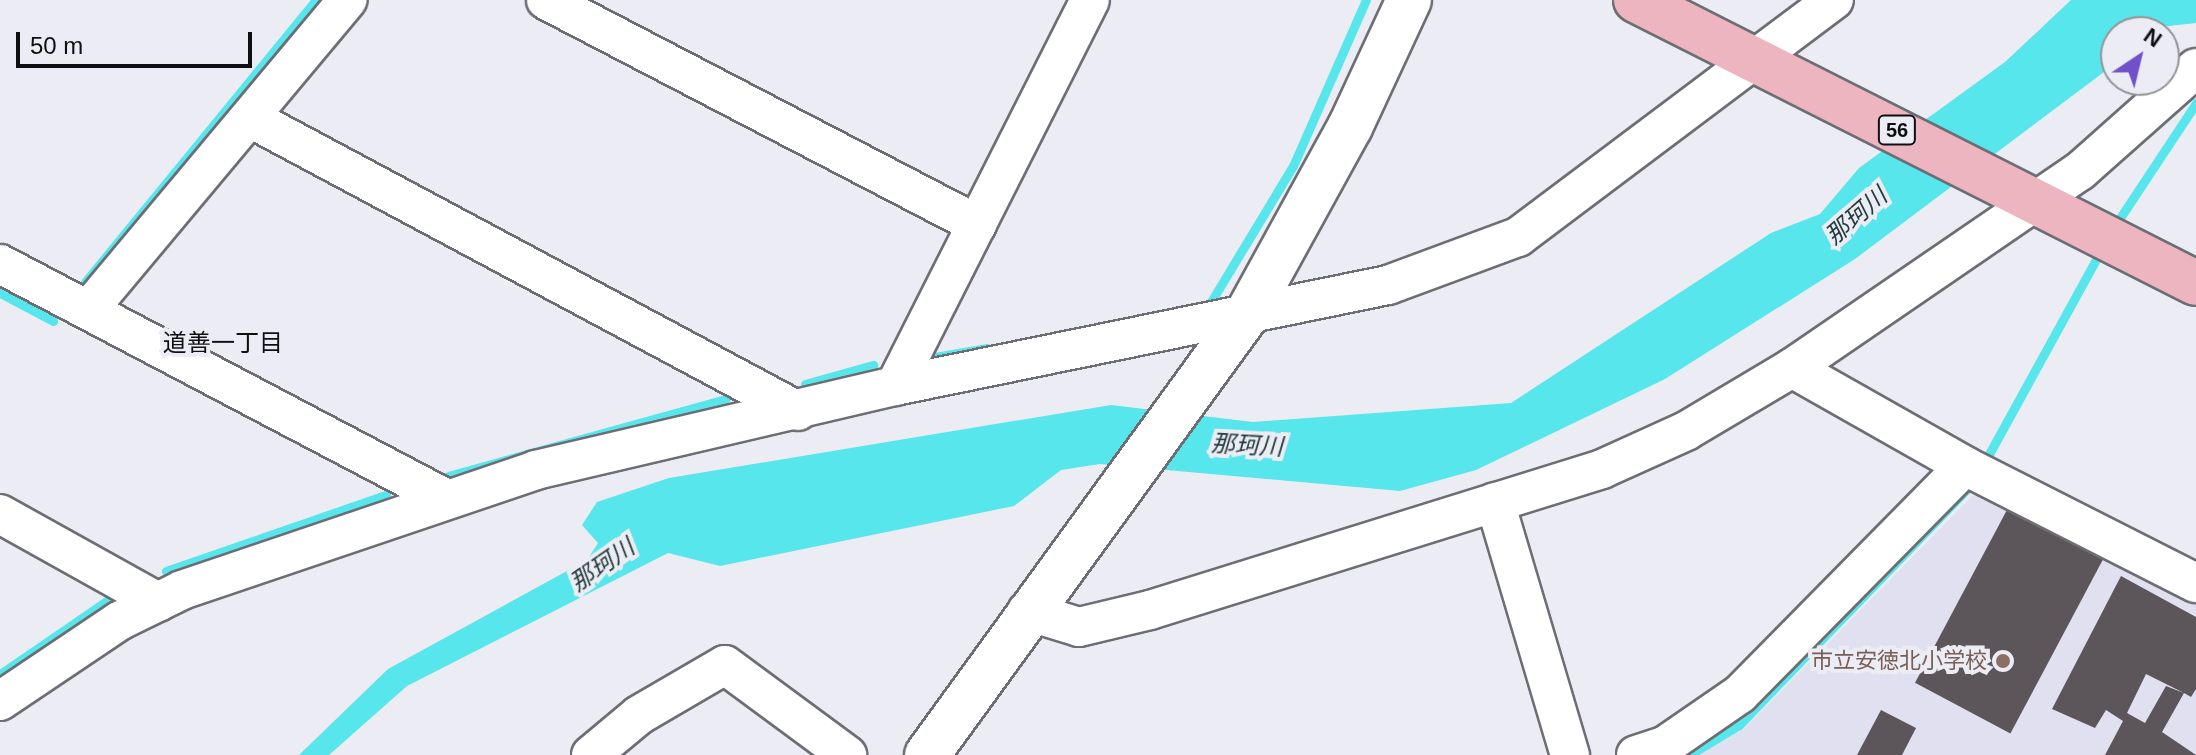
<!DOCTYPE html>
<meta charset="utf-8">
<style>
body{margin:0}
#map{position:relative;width:2196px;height:755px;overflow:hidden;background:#ececf4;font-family:Helvetica,"Noto Sans JP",sans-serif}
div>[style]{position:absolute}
.built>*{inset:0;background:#e0e0f0}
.water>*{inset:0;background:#57e6eb}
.stream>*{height:9px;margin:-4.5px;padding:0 4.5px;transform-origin:4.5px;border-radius:4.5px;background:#57e6eb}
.building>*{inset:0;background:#5c555a;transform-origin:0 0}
.roads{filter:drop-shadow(2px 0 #6d6d74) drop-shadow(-2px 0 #6d6d74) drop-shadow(0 2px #6d6d74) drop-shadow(0 -2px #6d6d74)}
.minor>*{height:38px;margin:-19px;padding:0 19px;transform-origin:19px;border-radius:19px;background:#fff}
.tertiary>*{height:44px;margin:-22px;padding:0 22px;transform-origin:22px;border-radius:22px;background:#fff}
.primary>*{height:44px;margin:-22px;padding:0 22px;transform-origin:22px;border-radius:22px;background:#ecb5bf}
.dots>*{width:22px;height:22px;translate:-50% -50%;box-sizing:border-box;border:4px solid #ececf4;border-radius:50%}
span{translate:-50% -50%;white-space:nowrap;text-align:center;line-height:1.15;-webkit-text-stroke:8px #ececf4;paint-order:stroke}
.shield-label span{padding:2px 6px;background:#ececf4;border:2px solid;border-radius:6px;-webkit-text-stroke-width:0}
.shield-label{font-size:20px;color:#0f0f12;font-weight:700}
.education-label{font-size:22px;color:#785e54}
.right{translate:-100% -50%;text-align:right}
.water-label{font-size:24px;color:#243c3d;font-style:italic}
.neighbourhood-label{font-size:24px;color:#0f0f12}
.north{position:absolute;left:2100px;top:16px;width:80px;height:80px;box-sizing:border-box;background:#ececf4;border:2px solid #94949a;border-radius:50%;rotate:35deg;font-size:22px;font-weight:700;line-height:32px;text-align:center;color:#0f0f12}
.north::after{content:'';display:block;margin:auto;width:28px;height:36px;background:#7051ca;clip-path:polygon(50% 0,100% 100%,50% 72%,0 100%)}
.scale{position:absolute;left:16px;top:32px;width:236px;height:36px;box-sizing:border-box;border:4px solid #0f0f12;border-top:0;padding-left:10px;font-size:24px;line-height:28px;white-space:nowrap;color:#0f0f12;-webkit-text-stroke:6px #ececf4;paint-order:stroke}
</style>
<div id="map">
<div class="built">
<div style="clip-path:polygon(1995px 493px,2196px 595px,2196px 755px,1698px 755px,1745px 728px,1972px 496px)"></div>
</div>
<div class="water">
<div style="clip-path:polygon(2071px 0,2196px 0,2196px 23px,2116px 32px,2116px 63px,1855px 259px,1665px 379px,1476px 470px,1400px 491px,1100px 464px,1061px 470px,1014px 506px,720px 566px,668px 553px,407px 686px,329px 755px,299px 755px,388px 669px,587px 560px,598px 543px,582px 525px,597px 502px,669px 478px,1111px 405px,1253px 422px,1511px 403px,1771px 233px,1820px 214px,1859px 168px,2005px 62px)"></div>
</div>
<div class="stream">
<div style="left:2114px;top:227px;width:149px;rotate:-56.5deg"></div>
<div style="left:85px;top:282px;width:365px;rotate:-50.7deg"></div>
<div style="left:0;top:293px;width:60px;rotate:27.8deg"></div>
<div style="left:1206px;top:310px;width:168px;rotate:-58.9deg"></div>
<div style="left:1293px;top:166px;width:181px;rotate:-66.3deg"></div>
<div style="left:935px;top:357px;width:53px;rotate:-9.8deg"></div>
<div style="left:805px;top:384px;width:71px;rotate:-15.6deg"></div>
<div style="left:1983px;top:465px;width:249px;rotate:-61.2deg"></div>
<div style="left:448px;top:476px;width:288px;rotate:-15.5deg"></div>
<div style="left:166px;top:571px;width:233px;rotate:-19.1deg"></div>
<div style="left:0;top:674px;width:131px;rotate:-34.4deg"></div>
<div style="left:1689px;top:755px;width:58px;rotate:-31deg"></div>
<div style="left:1739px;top:725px;width:338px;rotate:-46deg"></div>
</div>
<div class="building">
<div style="left:2008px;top:508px;width:108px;height:198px;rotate:28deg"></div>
<div style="clip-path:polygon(evenodd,2121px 576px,2196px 617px,2196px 689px,2191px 697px,2184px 693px,2162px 732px,2196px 755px,2105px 755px,2123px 721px,2106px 710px,2095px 728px,2052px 709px,2121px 576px,2146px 674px,2184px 693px,2166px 686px,2145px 723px,2127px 713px,2146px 674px)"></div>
<div style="clip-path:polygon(1881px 710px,1916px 728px,1902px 755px,1857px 755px)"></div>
</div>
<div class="roads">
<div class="minor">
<div style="left:546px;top:0;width:486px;rotate:27.5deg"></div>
<div style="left:252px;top:119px;width:619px;rotate:28.14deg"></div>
<div style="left:0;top:264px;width:503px;rotate:27.74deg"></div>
<div style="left:89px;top:309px;width:403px;rotate:-50.1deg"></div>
<div style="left:1792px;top:368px;width:199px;rotate:29.5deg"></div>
<div style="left:1965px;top:466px;width:259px;rotate:26.9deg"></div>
<div style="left:895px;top:386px;width:432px;rotate:-63.2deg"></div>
<div style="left:1495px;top:502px;width:264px;rotate:73.5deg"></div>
<div style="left:0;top:514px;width:181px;rotate:29.1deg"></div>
<div style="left:1027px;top:611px;width:54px;rotate:17.1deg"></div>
<div style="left:1079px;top:627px;width:73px;rotate:-13.5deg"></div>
<div style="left:1150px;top:610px;width:473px;rotate:-17.3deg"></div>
<div style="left:1602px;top:469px;width:92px;rotate:-24.3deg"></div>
<div style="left:1686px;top:431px;width:123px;rotate:-30.7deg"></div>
<div style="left:1792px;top:368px;width:349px;rotate:-34.4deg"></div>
<div style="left:2080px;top:171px;width:155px;rotate:-41.6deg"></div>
<div style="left:0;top:701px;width:143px;rotate:-33.9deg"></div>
<div style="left:119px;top:621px;width:70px;rotate:-26.2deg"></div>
<div style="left:182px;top:590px;width:374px;rotate:-18.7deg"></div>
<div style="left:536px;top:470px;width:369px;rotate:-13.2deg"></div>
<div style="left:895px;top:386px;width:503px;rotate:-11.58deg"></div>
<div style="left:1388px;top:285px;width:139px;rotate:-20.3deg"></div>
<div style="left:1518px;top:237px;width:395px;rotate:-36.9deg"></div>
<div style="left:591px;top:755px;width:62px;rotate:-39.8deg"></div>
<div style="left:639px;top:715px;width:99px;rotate:-30.2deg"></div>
<div style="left:725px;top:665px;width:152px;rotate:36.4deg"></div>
<div style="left:1636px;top:755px;width:32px;rotate:-18deg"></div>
<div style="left:1666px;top:745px;width:90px;rotate:-34.6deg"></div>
<div style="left:1740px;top:694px;width:320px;rotate:-45.4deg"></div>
</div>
<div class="tertiary">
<div style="left:927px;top:755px;width:543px;rotate:-54deg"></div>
<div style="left:1246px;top:316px;width:216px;rotate:-61.2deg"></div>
<div style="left:1350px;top:127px;width:140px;rotate:-65.1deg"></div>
</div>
<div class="primary">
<div style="left:1636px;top:0;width:627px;rotate:26.81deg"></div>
</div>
</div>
<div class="dots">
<div style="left:2003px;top:661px;background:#8d6e63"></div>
</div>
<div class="shield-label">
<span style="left:1897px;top:130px">56</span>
</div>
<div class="education-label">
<span class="right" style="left:1987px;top:661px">市立安徳北小学校</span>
</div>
<div class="water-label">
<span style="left:1856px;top:216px;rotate:-41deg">那珂川</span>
<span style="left:1247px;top:445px;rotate:3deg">那珂川</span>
<span style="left:602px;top:565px;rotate:-35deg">那珂川</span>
</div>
<div class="neighbourhood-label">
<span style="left:223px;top:343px">道善一丁目</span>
</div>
<div class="north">N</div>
<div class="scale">50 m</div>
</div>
